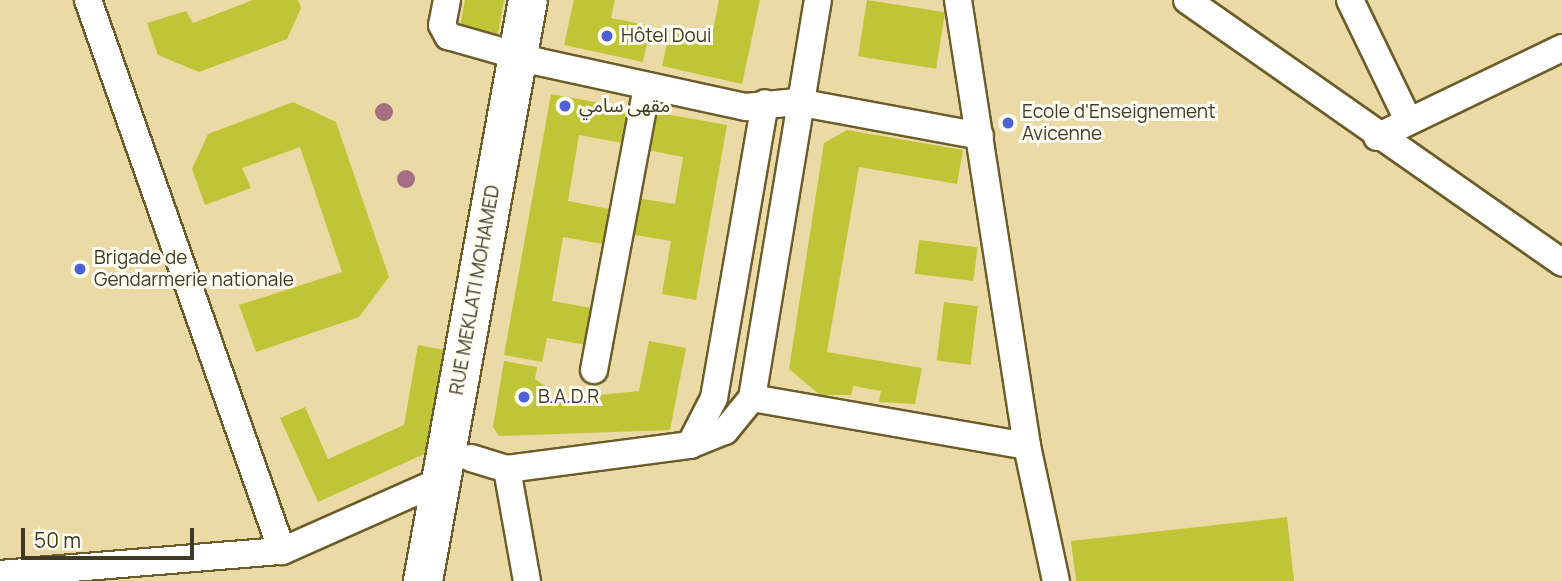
<!DOCTYPE html>
<meta charset="utf-8">
<style>
body{margin:0}
#map{position:relative;width:1562px;height:581px;overflow:hidden;background:#ebdaa5;font-family:Manrope,"Noto Sans Arabic",sans-serif}
div>[style]{position:absolute}
.building>*{inset:0;background:#bfc536;transform-origin:0 0}
.roads{filter:drop-shadow(2px 0 #6c5c2a) drop-shadow(-2px 0 #6c5c2a) drop-shadow(0 2px #6c5c2a) drop-shadow(0 -2px #6c5c2a)}
.street>*{height:26px;margin:-13px;padding:0 13px;transform-origin:13px;border-radius:13px;background:#fff}
.secondary>*{height:38px;margin:-19px;padding:0 19px;transform-origin:19px;border-radius:19px;background:#fff}
.trees>*{width:18px;height:18px;margin:-9px;border-radius:50%;background:#a66e82}
.dots>*{width:19px;height:19px;translate:-50% -50%;box-sizing:border-box;border:4px solid #fffcf1;border-radius:50%}
span{translate:-50% -50%;white-space:nowrap;text-align:center;line-height:1.15;-webkit-text-stroke:6px #fffcf1;paint-order:stroke}
.poi-label{font-size:19px;color:#403924}
.left{translate:0 -50%;text-align:left}
.street-label{font-size:19px;color:#403924}
.scale{position:absolute;left:21px;top:528px;width:173px;height:32px;box-sizing:border-box;border:4px solid #403924;border-top:0;padding-left:9px;font-size:21px;line-height:24px;white-space:nowrap;color:#403924;-webkit-text-stroke:5px #fffcf1;paint-order:stroke}
</style>
<div id="map">
<div class="building">
<div style="clip-path:polygon(253px 0,298px 0,301px 8px,287px 39px,199px 72px,158px 55px,147px 23px,186px 11px,193px 23px)"></div>
<div style="clip-path:polygon(465px 0,504px 0,498px 34px,460px 26px)"></div>
<div style="clip-path:polygon(574px 0,615px 0,611px 18px,651px 26px,643px 62px,564px 45px)"></div>
<div style="clip-path:polygon(719px 0,760px 0,742px 84px,662px 66px,670px 31px,711px 40px)"></div>
<div style="left:867px;top:0;width:79px;height:57px;rotate:9deg"></div>
<div style="clip-path:polygon(551px 94px,628px 108px,622px 143px,579px 135px,568px 201px,609px 209px,603px 244px,563px 237px,552px 301px,592px 308px,586px 345px,547px 338px,542px 362px,504px 355px)"></div>
<div style="clip-path:polygon(293px 102px,336px 122px,389px 277px,359px 317px,256px 352px,239px 305px,342px 272px,300px 147px,242px 168px,251px 188px,205px 205px,192px 169px,208px 134px)"></div>
<div style="clip-path:polygon(654px 112px,727px 125px,696px 300px,662px 294px,671px 241px,629px 234px,635px 198px,675px 204px,683px 157px,647px 150px)"></div>
<div style="clip-path:polygon(847px 130px,963px 150px,957px 184px,859px 167px,827px 352px,922px 368px,915px 404px,879px 402px,881px 391px,853px 386px,851px 395px,820px 395px,789px 369px,824px 143px)"></div>
<div style="left:919px;top:240px;width:59px;height:34px;rotate:7deg"></div>
<div style="left:944px;top:302px;width:34px;height:59px;rotate:7deg"></div>
<div style="clip-path:polygon(649px 341px,686px 348px,670px 430px,499px 436px,493px 427px,504px 361px,537px 367px,535px 379px,549px 389px,549px 400px,639px 391px)"></div>
<div style="clip-path:polygon(418px 345px,450px 351px,433px 450px,318px 502px,280px 418px,305px 407px,328px 459px,404px 425px)"></div>
<div style="clip-path:polygon(1287px 517px,1294px 581px,1076px 581px,1071px 541px)"></div>
</div>
<div class="roads">
<div class="street">
<div style="left:88px;top:0;width:584px;rotate:70.6deg"></div>
<div style="left:447px;top:0;width:25px;rotate:101deg"></div>
<div style="left:442px;top:25px;width:13px;rotate:61deg"></div>
<div style="left:448px;top:36px;width:95px;rotate:15.9deg"></div>
<div style="left:539px;top:62px;width:212px;rotate:12.3deg"></div>
<div style="left:746px;top:107px;width:51px;rotate:-5.6deg"></div>
<div style="left:797px;top:102px;width:186px;rotate:10.5deg"></div>
<div style="left:958px;top:0;width:451px;rotate:81.2deg"></div>
<div style="left:1027px;top:446px;width:138px;rotate:77.9deg"></div>
<div style="left:1187px;top:0;width:458px;rotate:35deg"></div>
<div style="left:1350px;top:0;width:133px;rotate:64.2deg"></div>
<div style="left:1377px;top:137px;width:205px;rotate:-25.7deg"></div>
<div style="left:594px;top:370px;width:289px;rotate:-79.4deg"></div>
<div style="left:752px;top:398px;width:279px;rotate:9.9deg"></div>
<div style="left:690px;top:445px;width:38px;rotate:-22deg"></div>
<div style="left:725px;top:431px;width:43px;rotate:-50.7deg"></div>
<div style="left:752px;top:398px;width:403px;rotate:-80.6deg"></div>
<div style="left:471px;top:458px;width:38px;rotate:17deg"></div>
<div style="left:507px;top:469px;width:185px;rotate:-7.5deg"></div>
<div style="left:690px;top:445px;width:53px;rotate:-62.9deg"></div>
<div style="left:714px;top:398px;width:299px;rotate:-80.2deg"></div>
<div style="left:507px;top:469px;width:114px;rotate:79.9deg"></div>
<div style="left:0;top:574px;width:283px;rotate:-4.7deg"></div>
<div style="left:282px;top:551px;width:175px;rotate:-23.9deg"></div>
</div>
<div class="secondary">
<div style="left:423px;top:581px;width:590px;rotate:-79.76deg"></div>
</div>
</div>
<div class="trees">
<div style="left:384px;top:112px"></div>
<div style="left:406px;top:179px"></div>
</div>
<div class="dots">
<div style="left:607px;top:36px;background:#4e61d6"></div>
<div style="left:565px;top:106px;background:#4e61d6"></div>
<div style="left:1008px;top:123px;background:#4e61d6"></div>
<div style="left:80px;top:269px;background:#4e61d6"></div>
<div style="left:524px;top:397px;background:#4e61d6"></div>
</div>
<div class="poi-label">
<span class="left" style="left:621px;top:36px">Hôtel Doui</span>
<span class="left" style="left:579px;top:106px">مقهى سامي</span>
<span class="left" style="left:1022px;top:123px">Ecole d'Enseignement<br>Avicenne</span>
<span class="left" style="left:94px;top:269px">Brigade de<br>Gendarmerie nationale</span>
<span class="left" style="left:538px;top:397px">B.A.D.R</span>
</div>
<div class="street-label">
<span style="left:475px;top:290px;rotate:-80deg">RUE MEKLATI MOHAMED</span>
</div>
<div class="scale">50 m</div>
</div>
